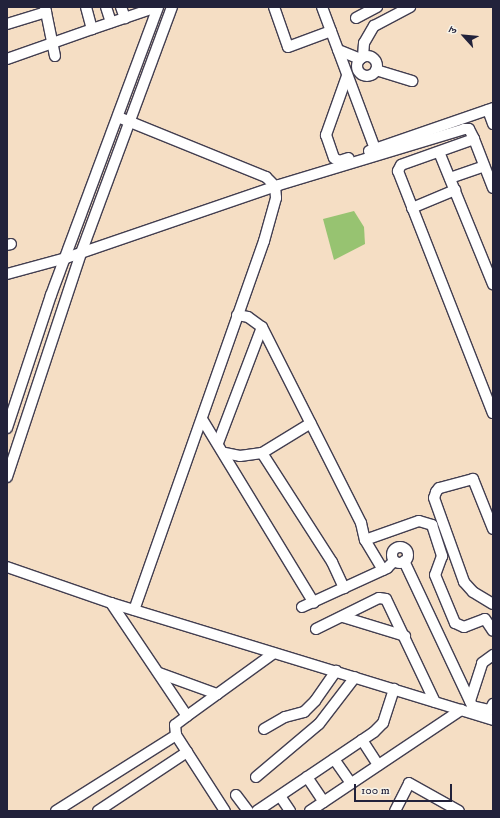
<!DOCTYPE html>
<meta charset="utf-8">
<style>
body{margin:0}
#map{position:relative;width:500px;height:818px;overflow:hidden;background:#f5dec4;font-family:"IM FELL DW Pica","Noto Serif Devanagari",serif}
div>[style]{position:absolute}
.green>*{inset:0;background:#97c371}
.roads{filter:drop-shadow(1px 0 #423e50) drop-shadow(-1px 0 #423e50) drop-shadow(0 1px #423e50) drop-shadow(0 -1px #423e50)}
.minor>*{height:10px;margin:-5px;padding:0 5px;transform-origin:5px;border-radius:5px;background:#fff}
.minor>.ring{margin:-5px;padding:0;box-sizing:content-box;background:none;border:10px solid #fff;border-radius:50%}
span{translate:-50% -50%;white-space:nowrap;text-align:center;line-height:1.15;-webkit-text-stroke:4px #f7f3e8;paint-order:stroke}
.frame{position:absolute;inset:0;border:8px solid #22223b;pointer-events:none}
.north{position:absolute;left:444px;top:16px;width:40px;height:40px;-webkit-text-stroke:3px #f7f3e8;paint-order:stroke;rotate:297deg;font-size:11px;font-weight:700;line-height:16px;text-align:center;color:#22223b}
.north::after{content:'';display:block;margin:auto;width:14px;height:18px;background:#22223b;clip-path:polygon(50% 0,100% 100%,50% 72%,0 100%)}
.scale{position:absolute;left:354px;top:784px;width:98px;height:18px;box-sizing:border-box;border:2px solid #22223b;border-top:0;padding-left:5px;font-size:12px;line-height:14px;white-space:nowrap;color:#22223b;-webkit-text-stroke:3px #f7f3e8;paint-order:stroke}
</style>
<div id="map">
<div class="green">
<div style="clip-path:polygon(354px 211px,364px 227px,365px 244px,334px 260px,323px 219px)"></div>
</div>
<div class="roads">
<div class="minor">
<div style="left:45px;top:7px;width:50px;rotate:78.5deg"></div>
<div style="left:86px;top:7px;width:23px;rotate:75deg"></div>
<div style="left:92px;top:29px;width:69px;rotate:-18.7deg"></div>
<div style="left:106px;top:7px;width:16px;rotate:72deg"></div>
<div style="left:121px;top:7px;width:12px;rotate:70deg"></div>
<div style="left:274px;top:7px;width:42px;rotate:70.7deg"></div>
<div style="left:288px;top:47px;width:46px;rotate:-20.4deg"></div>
<div style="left:322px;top:7px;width:152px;rotate:69.5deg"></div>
<div style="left:356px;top:18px;width:24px;rotate:-28deg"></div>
<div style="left:7px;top:24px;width:41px;rotate:-17.1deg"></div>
<div style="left:338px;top:50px;width:24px;rotate:22deg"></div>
<div class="ring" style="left:357px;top:56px;width:10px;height:10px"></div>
<div style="left:363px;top:57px;width:14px;rotate:-86deg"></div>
<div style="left:364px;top:43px;width:20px;rotate:-60deg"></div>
<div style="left:374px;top:26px;width:41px;rotate:-27.8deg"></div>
<div style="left:7px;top:59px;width:90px;rotate:-19.4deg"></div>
<div style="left:376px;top:70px;width:38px;rotate:17deg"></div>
<div style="left:347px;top:76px;width:63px;rotate:109.6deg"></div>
<div style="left:326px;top:135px;width:24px;rotate:71deg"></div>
<div style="left:334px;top:158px;width:6px;rotate:31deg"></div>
<div style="left:339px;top:161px;width:10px;rotate:-17deg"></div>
<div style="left:488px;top:110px;width:15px;rotate:70deg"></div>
<div style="left:118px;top:117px;width:160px;rotate:22.1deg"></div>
<div style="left:266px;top:177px;width:13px;rotate:45deg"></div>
<div style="left:275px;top:186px;width:12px;rotate:85deg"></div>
<div style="left:276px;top:198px;width:45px;rotate:105.6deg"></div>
<div style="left:264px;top:241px;width:391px;rotate:109.4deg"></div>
<div style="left:369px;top:151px;width:131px;rotate:-19.1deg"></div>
<div style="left:439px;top:152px;width:143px;rotate:67.8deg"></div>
<div style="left:450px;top:178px;width:36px;rotate:-19deg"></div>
<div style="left:493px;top:188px;width:53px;rotate:-111.2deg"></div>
<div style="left:474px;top:139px;width:77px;rotate:160.4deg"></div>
<div style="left:401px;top:165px;width:7px;rotate:117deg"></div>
<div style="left:398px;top:171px;width:260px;rotate:68.6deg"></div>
<div style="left:412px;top:208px;width:47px;rotate:-22.7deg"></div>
<div style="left:7px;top:245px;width:4px;rotate:-14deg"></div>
<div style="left:7px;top:274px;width:61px;rotate:-15.2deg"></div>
<div style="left:66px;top:258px;width:225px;rotate:-18.9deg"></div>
<div style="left:279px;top:185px;width:193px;rotate:-16.8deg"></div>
<div style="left:464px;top:129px;width:5px"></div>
<div style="left:469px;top:129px;width:11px;rotate:63deg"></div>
<div style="left:237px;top:315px;width:11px;rotate:10deg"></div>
<div style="left:248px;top:317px;width:17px;rotate:36deg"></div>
<div style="left:262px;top:327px;width:220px;rotate:63.2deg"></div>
<div style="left:361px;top:523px;width:17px;rotate:77deg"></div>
<div style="left:365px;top:540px;width:35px;rotate:59deg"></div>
<div style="left:202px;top:419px;width:215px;rotate:58.7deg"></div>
<div style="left:7px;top:428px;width:140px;rotate:-71.7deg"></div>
<div style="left:51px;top:295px;width:307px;rotate:-69.6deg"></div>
<div style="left:218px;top:443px;width:124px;rotate:-69.2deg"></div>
<div style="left:225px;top:453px;width:15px;rotate:11deg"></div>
<div style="left:240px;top:456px;width:22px;rotate:-8deg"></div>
<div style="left:262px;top:453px;width:57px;rotate:-31.5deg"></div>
<div style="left:262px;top:453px;width:130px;rotate:57.3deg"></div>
<div style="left:332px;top:562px;width:29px;rotate:65deg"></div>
<div style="left:7px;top:477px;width:236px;rotate:-71.7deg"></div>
<div style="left:81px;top:253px;width:262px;rotate:-69.7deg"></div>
<div style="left:493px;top:529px;width:54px;rotate:-111.8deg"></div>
<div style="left:473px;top:479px;width:35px;rotate:165deg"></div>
<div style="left:439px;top:488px;width:5px;rotate:127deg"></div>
<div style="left:436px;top:492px;width:6px;rotate:108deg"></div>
<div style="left:434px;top:498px;width:89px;rotate:70.3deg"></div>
<div style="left:464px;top:582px;width:13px;rotate:48deg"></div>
<div style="left:473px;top:592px;width:23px;rotate:31deg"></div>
<div style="left:365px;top:540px;width:57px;rotate:-19.4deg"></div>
<div style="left:419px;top:521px;width:14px;rotate:17deg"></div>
<div style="left:432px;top:525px;width:33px;rotate:72deg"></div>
<div style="left:442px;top:556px;width:20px;rotate:110deg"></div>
<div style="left:435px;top:575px;width:52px;rotate:67.4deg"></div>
<div style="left:455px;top:623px;width:10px;rotate:24deg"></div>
<div style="left:464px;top:627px;width:22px;rotate:-21deg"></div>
<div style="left:485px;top:619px;width:14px;rotate:56deg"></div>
<div class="ring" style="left:392px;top:547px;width:6px;height:6px"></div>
<div style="left:404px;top:561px;width:169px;rotate:64.8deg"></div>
<div style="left:7px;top:567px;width:110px;rotate:19.1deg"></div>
<div style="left:111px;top:603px;width:400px;rotate:17deg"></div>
<div style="left:111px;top:603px;width:136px;rotate:56.1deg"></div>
<div style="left:187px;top:716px;width:15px;rotate:143deg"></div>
<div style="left:175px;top:725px;width:10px;rotate:84deg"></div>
<div style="left:176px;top:735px;width:90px;rotate:57.2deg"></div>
<div style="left:302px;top:607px;width:94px;rotate:-24.6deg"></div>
<div style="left:387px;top:568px;width:10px;rotate:-45deg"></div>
<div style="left:343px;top:617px;width:65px;rotate:17deg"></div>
<div style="left:316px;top:629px;width:70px;rotate:-26.2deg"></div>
<div style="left:379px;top:598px;width:7px;rotate:8deg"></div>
<div style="left:386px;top:599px;width:114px;rotate:64.6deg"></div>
<div style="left:159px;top:673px;width:62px;rotate:19.9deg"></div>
<div style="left:470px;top:701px;width:40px;rotate:-72deg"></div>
<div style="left:482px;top:663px;width:14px;rotate:-36deg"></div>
<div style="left:472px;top:706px;width:18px;rotate:13deg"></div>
<div style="left:490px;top:710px;width:7px;rotate:-63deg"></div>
<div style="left:187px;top:716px;width:107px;rotate:-35.9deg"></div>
<div style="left:264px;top:729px;width:24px;rotate:-30deg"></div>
<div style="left:285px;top:717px;width:20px;rotate:-15deg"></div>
<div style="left:304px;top:712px;width:16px;rotate:-45deg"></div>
<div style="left:315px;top:701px;width:37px;rotate:-55deg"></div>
<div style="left:362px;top:740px;width:30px;rotate:57deg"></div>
<div style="left:334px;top:759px;width:29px;rotate:55deg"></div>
<div style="left:256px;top:777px;width:82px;rotate:-40.1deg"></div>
<div style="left:319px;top:724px;width:59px;rotate:-52.5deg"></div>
<div style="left:307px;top:777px;width:30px;rotate:56deg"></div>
<div style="left:236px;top:795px;width:20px;rotate:53deg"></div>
<div style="left:280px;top:796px;width:18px;rotate:56deg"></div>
<div style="left:56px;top:811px;width:142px;rotate:-32.3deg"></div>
<div style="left:98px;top:811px;width:107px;rotate:-33.5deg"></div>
<div style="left:257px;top:811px;width:141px;rotate:-34deg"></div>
<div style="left:374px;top:732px;width:13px;rotate:-45deg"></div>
<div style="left:383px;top:723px;width:36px;rotate:-72deg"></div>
<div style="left:310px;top:811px;width:182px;rotate:-33.8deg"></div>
<div style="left:395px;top:811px;width:31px;rotate:-63deg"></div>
<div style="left:409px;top:783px;width:57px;rotate:29.2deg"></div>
</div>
</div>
<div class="frame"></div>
<div class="north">उ</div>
<div class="scale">100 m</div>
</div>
